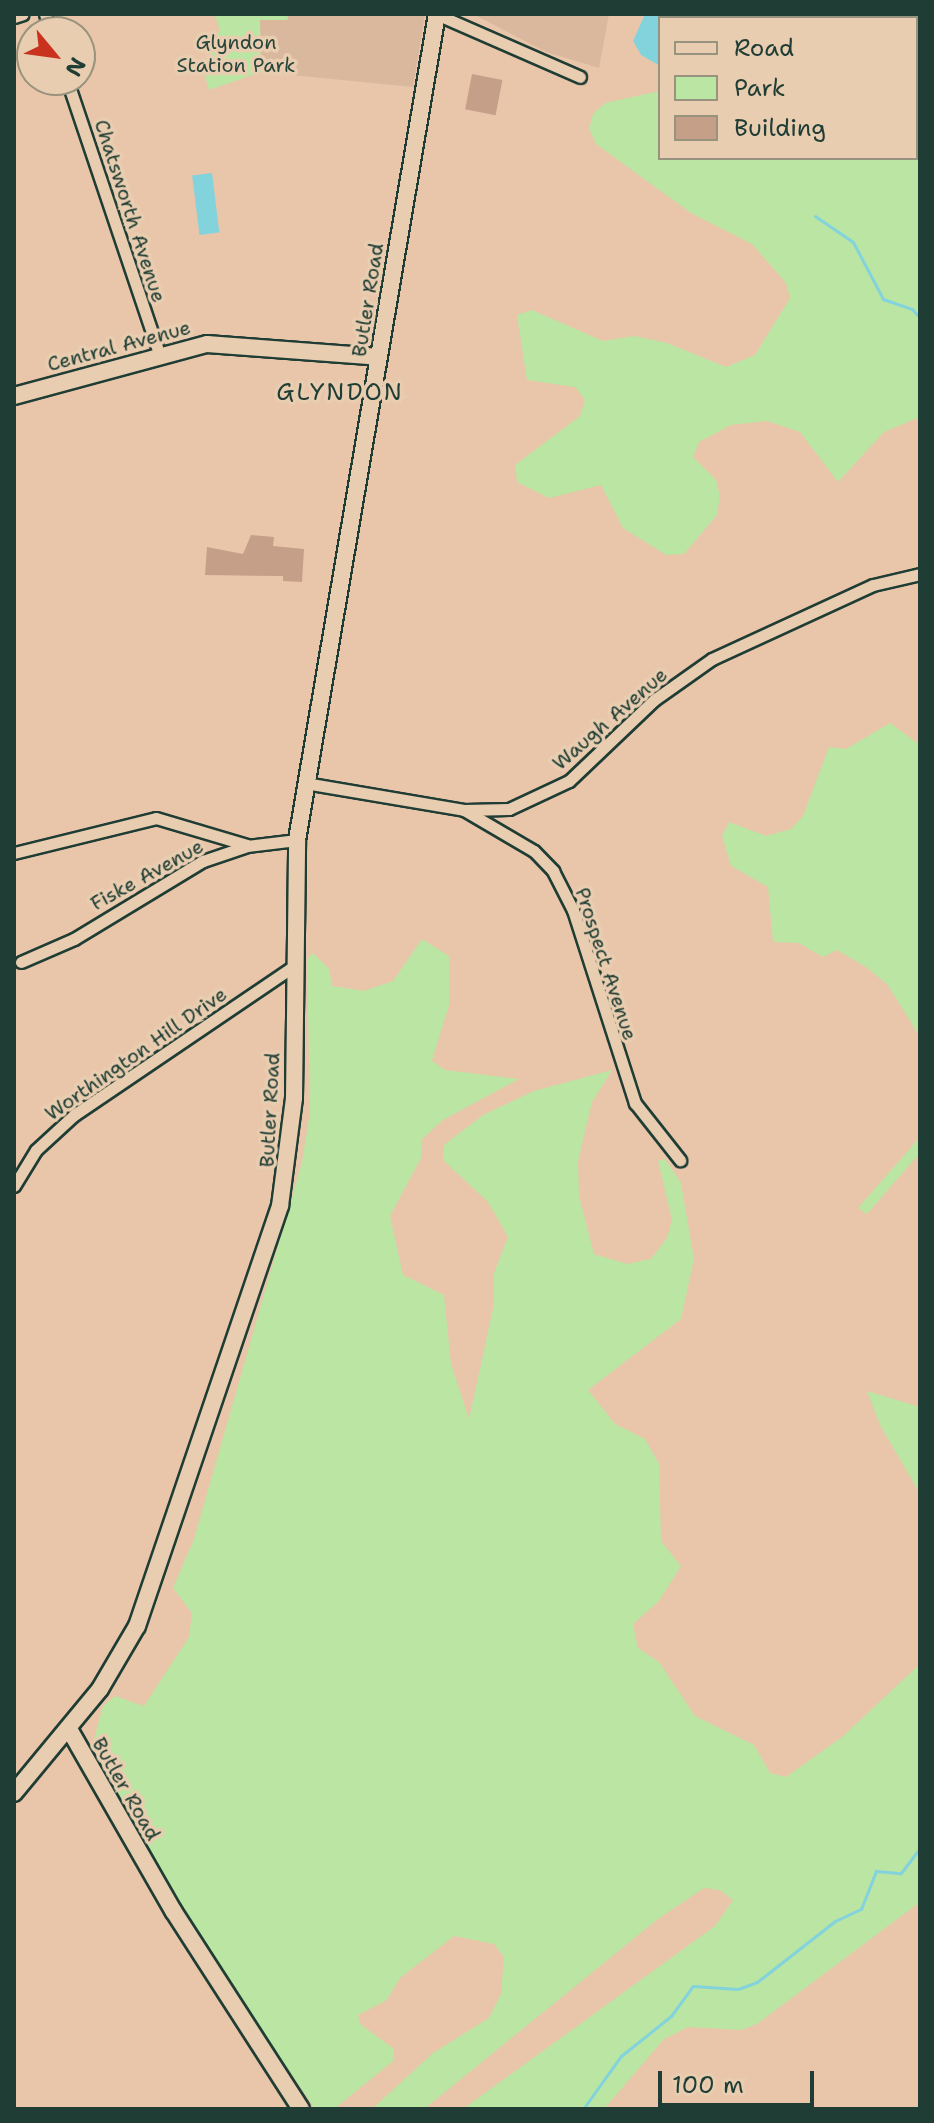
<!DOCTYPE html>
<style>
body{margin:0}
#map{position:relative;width:934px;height:2123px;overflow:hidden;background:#e9c6aa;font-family:"Shantell Sans",sans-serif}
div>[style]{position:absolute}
.built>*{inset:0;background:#dab89e}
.green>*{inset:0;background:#bae5a2}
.water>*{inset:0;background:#83d3dd;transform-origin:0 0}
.stream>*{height:3px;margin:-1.5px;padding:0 1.5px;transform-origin:1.5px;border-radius:1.5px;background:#83d3dd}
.building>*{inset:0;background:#c59f88;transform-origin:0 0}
.roads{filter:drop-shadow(2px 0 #1f3d34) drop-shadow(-2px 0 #1f3d34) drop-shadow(0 2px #1f3d34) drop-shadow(0 -2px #1f3d34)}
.street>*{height:11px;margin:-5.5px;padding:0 5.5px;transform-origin:5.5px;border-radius:5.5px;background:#e9cdb0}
.secondary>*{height:16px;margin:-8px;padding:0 8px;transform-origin:8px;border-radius:8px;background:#e9cdb0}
span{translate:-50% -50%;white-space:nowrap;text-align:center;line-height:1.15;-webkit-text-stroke:7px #e9cdb0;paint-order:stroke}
.park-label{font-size:20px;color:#27453a}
.street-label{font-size:20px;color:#1f3d34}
.quarter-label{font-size:24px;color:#1f3d34;letter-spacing:2px}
.frame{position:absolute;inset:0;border:16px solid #1f3d34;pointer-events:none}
.legend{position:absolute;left:658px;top:16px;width:260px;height:144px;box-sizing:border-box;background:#e9cdb0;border:2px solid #98937e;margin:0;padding:10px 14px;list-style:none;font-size:24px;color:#1f3d34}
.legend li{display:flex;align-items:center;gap:16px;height:40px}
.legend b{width:40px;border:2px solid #98937e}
.north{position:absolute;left:16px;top:16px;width:80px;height:80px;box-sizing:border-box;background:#e9cdb0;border:2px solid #98937e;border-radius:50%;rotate:119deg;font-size:22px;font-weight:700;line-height:32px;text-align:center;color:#1f3d34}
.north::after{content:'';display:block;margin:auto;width:28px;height:36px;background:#c8321e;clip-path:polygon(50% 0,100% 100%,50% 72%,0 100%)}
.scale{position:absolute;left:658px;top:2071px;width:156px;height:36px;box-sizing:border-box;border:4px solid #1f3d34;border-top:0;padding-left:10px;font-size:24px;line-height:28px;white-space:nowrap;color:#1f3d34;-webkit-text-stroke:6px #e9cdb0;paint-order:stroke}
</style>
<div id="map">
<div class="built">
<div style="clip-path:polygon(287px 14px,425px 14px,413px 87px,261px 72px,260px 20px,288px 20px)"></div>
<div style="clip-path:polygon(473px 14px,609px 14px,599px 68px,546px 52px)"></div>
</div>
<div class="green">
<div style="clip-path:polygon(215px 14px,287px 14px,288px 20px,260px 20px,261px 72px,209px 90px,202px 66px,210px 62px,207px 37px,220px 32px)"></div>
<div style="clip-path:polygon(859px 14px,920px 14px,920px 417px,884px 432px,838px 482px,800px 432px,767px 421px,731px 425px,699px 442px,693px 457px,716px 480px,720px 497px,717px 515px,684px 554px,666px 555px,623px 528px,601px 485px,549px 498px,517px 482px,515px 465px,580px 416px,585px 400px,575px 387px,527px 380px,517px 315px,532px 310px,603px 341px,634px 336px,667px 343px,726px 367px,755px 355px,790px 298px,786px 283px,752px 244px,691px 213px,596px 144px,589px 129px,593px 114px,605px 103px,660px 91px,660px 158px,916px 158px,916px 18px)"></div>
<div style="clip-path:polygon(890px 723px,920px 745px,920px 1037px,887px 984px,866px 967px,837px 950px,823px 957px,799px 943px,773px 942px,768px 887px,731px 866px,722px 836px,729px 822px,766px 836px,791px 829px,803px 816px,829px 747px,846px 749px)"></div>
<div style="clip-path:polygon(422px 939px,449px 956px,449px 1005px,432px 1061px,445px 1070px,519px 1079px,443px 1120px,422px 1139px,421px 1158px,390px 1216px,403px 1275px,444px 1295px,451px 1364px,469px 1419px,493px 1309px,494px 1273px,508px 1237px,488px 1202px,443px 1160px,444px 1145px,483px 1115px,534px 1091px,612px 1070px,592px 1102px,578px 1161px,579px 1196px,594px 1254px,627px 1264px,651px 1259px,667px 1238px,672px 1220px,658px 1161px,665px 1159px,681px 1183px,694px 1259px,681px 1319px,588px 1390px,615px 1424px,645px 1439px,659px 1464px,661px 1541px,681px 1566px,659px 1601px,633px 1624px,638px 1648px,659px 1662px,695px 1716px,754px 1745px,770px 1773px,786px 1777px,842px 1737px,920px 1664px,920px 1902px,757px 2024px,741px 2030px,688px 2027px,664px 2039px,604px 2109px,463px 2109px,715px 1926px,733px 1900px,720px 1890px,704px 1888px,658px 1919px,424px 2109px,372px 2109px,433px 2053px,489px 2018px,501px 1994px,504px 1957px,494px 1944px,454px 1936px,400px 1978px,387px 2000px,358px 2015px,360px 2024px,394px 2049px,393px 2061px,334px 2109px,315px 2109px,215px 1962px,103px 1771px,94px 1739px,103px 1706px,115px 1696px,144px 1706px,189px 1637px,192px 1613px,173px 1588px,194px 1539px,302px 1162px,310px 1112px,307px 959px,313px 953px,329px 969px,332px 986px,364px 991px,393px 981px)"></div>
<div style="clip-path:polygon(920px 1137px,920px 1153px,867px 1214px,858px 1208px)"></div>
<div style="clip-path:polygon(867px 1391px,920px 1407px,920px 1494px,880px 1425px)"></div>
</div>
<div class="water">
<div style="clip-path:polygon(645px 14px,694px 18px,660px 18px,660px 66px,641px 55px,633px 41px)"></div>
<div style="left:212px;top:173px;width:60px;height:20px;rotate:83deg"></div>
</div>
<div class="stream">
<div style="left:815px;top:216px;width:46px;rotate:34.4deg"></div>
<div style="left:853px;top:242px;width:64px;rotate:62.2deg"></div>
<div style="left:883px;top:299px;width:31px;rotate:19deg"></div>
<div style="left:912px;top:309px;width:12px;rotate:48deg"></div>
<div style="left:583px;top:2109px;width:65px;rotate:-54.4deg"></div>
<div style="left:621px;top:2056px;width:64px;rotate:-38.7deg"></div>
<div style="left:671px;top:2016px;width:37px;rotate:-54deg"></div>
<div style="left:693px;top:1986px;width:45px;rotate:3.8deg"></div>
<div style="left:738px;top:1989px;width:20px;rotate:-20deg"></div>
<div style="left:757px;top:1982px;width:99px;rotate:-38deg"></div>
<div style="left:835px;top:1921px;width:29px;rotate:-25deg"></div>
<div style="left:861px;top:1909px;width:41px;rotate:-68.5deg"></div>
<div style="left:876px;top:1871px;width:25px;rotate:5deg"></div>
<div style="left:901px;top:1873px;width:31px;rotate:-53deg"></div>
</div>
<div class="building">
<div style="left:472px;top:74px;width:31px;height:36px;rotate:11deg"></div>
<div style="clip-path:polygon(251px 535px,274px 537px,273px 546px,304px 549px,302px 582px,283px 581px,283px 576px,205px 575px,207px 547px,243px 554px)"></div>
</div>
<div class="roads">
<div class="street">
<div style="left:45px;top:14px;width:19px;rotate:72deg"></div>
<div style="left:436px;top:14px;width:157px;rotate:23.6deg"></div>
<div style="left:14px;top:17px;width:9px;rotate:-18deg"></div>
<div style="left:67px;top:80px;width:289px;rotate:71.4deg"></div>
<div style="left:305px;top:783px;width:161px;rotate:9.6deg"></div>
<div style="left:464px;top:810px;width:45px;rotate:-1.3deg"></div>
<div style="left:509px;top:809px;width:66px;rotate:-25deg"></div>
<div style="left:569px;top:781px;width:117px;rotate:-43.6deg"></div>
<div style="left:654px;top:700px;width:71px;rotate:-35.3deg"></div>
<div style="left:712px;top:659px;width:177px;rotate:-24.7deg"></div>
<div style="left:873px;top:585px;width:48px;rotate:-13.2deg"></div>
<div style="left:464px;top:810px;width:81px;rotate:30.4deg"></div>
<div style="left:534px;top:851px;width:28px;rotate:46deg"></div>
<div style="left:553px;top:871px;width:44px;rotate:62.9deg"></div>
<div style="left:573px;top:910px;width:203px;rotate:72.2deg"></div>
<div style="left:635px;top:1103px;width:73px;rotate:51.7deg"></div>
<div style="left:14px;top:853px;width:146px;rotate:-13.8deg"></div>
<div style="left:156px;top:818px;width:95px;rotate:16.5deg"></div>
<div style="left:21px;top:962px;width:58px;rotate:-23.5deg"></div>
<div style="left:74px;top:939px;width:151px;rotate:-31.2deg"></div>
<div style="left:203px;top:861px;width:46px;rotate:-18.8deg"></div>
<div style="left:247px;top:846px;width:50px;rotate:-6.8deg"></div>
<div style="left:14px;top:1186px;width:42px;rotate:-58.6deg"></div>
<div style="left:36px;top:1150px;width:52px;rotate:-42.6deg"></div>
<div style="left:74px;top:1115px;width:266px;rotate:-34.1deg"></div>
</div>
<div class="secondary">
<div style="left:14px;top:396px;width:200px;rotate:-15.1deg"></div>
<div style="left:207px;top:344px;width:172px;rotate:4.3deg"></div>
<div style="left:69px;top:1729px;width:211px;rotate:60.2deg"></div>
<div style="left:174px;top:1912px;width:234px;rotate:57.2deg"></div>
<div style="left:14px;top:1793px;width:135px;rotate:-50.4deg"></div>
<div style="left:100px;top:1689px;width:73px;rotate:-59.6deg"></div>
<div style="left:137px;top:1626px;width:444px;rotate:-71.2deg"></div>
<div style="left:280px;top:1206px;width:109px;rotate:-82.6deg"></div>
<div style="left:294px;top:1098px;width:258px;rotate:-89.3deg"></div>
<div style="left:297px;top:840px;width:838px;rotate:-80.38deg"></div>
</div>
</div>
<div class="park-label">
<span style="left:236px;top:54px">Glyndon<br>Station Park</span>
</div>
<div class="street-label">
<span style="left:130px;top:211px;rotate:72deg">Chatsworth Avenue</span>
<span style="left:368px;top:300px;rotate:-81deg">Butler Road</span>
<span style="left:119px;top:346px;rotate:-15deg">Central Avenue</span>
<span style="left:610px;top:719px;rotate:-41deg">Waugh Avenue</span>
<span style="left:147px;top:875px;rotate:-29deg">Fiske Avenue</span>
<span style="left:606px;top:964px;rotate:72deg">Prospect Avenue</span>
<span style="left:136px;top:1054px;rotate:-35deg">Worthington Hill Drive</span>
<span style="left:270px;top:1110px;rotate:-87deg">Butler Road</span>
<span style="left:126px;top:1789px;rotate:60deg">Butler Road</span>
</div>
<div class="quarter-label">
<span style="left:340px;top:393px">GLYNDON</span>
</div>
<div class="frame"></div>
<ul class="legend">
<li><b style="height:10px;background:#e9cdb0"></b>Road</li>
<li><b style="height:22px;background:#bae5a2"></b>Park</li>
<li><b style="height:22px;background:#c59f88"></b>Building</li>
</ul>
<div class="north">N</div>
<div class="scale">100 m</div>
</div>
